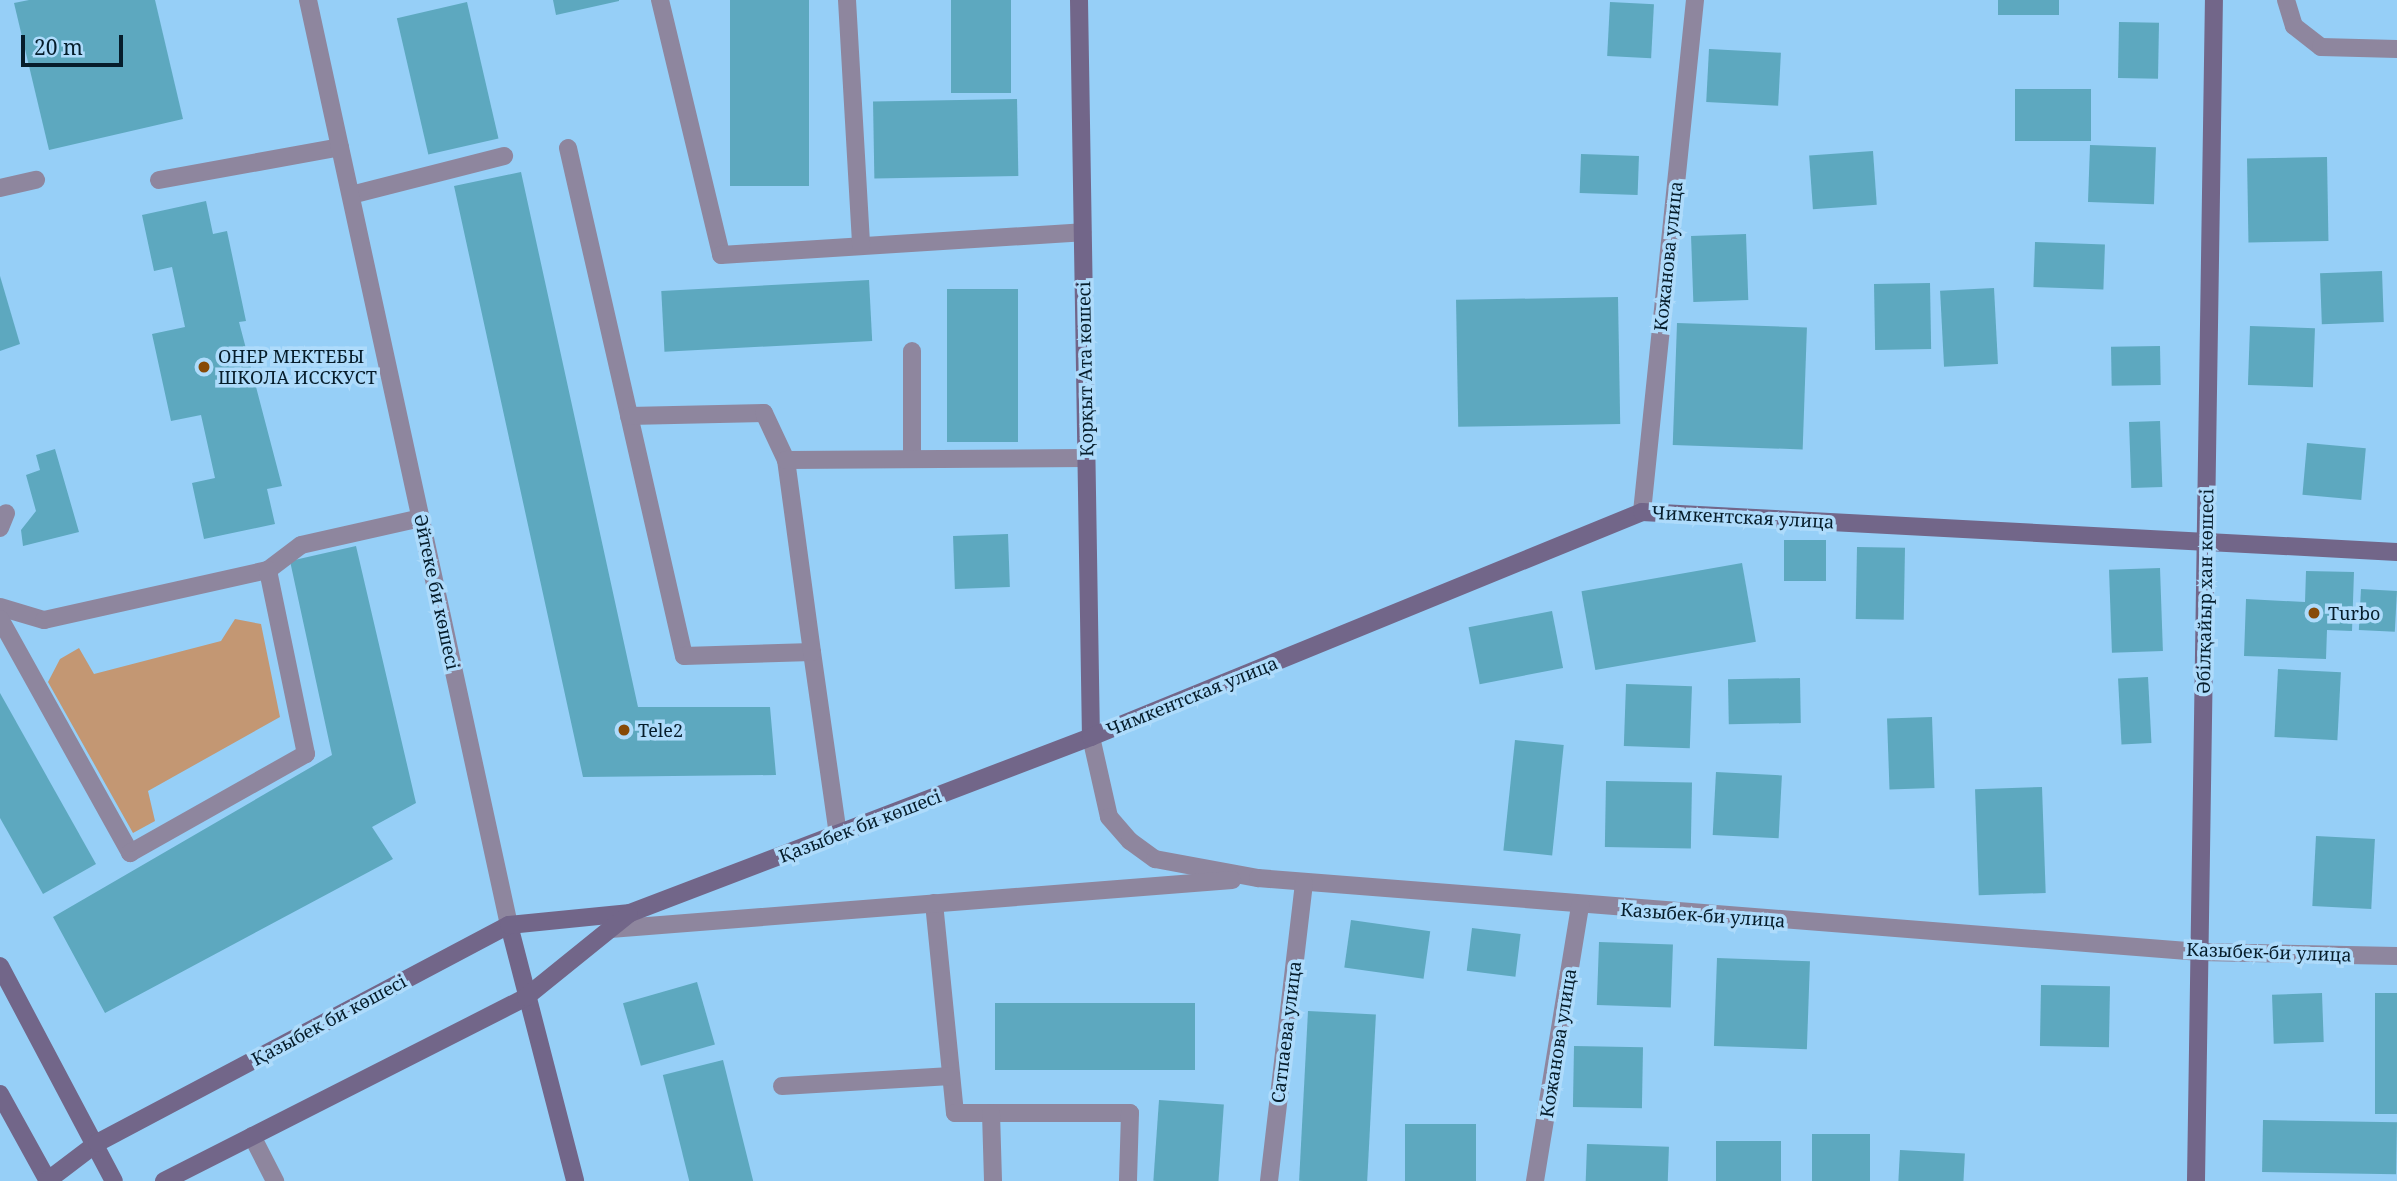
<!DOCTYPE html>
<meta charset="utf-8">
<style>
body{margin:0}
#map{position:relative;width:2397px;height:1181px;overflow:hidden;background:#96cff7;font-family:"Noto Serif",serif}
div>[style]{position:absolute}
.green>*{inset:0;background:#c39773}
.building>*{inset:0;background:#5da8bf;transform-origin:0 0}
.lane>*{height:18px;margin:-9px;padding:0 9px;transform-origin:9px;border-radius:9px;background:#8e869e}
.street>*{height:18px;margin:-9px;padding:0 9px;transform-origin:9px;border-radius:9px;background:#8e869e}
.secondary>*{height:18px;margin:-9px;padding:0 9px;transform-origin:9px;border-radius:9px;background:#726689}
.dots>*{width:19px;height:19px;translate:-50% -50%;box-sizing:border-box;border:4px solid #aedbfb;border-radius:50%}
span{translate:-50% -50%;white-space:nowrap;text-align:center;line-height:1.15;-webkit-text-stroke:7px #aedbfb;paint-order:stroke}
.street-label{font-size:18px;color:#061d2b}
.poi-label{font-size:18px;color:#061d2b}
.left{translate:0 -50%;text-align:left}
.scale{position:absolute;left:21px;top:35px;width:102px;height:32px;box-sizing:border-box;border:4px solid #061d2b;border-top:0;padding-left:9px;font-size:21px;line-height:24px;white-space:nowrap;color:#061d2b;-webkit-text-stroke:5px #aedbfb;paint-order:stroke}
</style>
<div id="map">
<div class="green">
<div style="clip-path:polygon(235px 619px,261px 624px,280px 717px,148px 791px,155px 821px,133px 833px,48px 682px,60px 659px,79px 648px,94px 674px,221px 641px)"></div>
</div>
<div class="building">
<div style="clip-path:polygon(29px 0,155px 0,183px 119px,49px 150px,14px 3px)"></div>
<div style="clip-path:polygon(553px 0,619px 0,619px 1px,556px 15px)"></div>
<div style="left:730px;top:0;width:79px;height:186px"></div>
<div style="left:951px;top:0;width:60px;height:93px"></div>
<div style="left:1998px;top:0;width:61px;height:15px"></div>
<div style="left:467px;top:2px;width:140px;height:72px;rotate:77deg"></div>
<div style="left:1610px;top:2px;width:44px;height:54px;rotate:3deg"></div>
<div style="left:2119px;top:22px;width:40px;height:56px;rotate:1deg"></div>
<div style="left:1709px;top:49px;width:72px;height:53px;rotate:3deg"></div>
<div style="left:2015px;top:89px;width:76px;height:52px"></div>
<div style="left:1017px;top:99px;width:77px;height:144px;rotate:89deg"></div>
<div style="left:2090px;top:145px;width:66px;height:57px;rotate:2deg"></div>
<div style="left:1873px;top:151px;width:54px;height:64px;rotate:86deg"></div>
<div style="left:1581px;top:154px;width:58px;height:39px;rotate:2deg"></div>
<div style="left:2327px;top:157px;width:84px;height:80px;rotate:89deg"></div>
<div style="clip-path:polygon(521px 172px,638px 707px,770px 707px,776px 775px,583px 777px,454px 186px)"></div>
<div style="clip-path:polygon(206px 201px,213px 234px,227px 231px,246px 321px,239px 322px,282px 486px,267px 489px,275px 524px,204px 539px,192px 483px,215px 478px,201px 415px,171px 421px,152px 334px,185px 327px,172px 267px,154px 271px,142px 215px)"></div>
<div style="left:1746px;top:234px;width:66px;height:55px;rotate:88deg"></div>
<div style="left:2035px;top:242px;width:70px;height:45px;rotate:2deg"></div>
<div style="left:2382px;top:271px;width:51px;height:62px;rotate:88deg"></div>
<div style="clip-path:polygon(0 276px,20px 344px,0 351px)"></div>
<div style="left:869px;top:280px;width:61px;height:208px;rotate:87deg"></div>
<div style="left:1930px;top:283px;width:66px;height:56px;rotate:89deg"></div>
<div style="left:1994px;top:288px;width:76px;height:54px;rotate:87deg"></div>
<div style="left:1018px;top:289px;width:153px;height:71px;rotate:90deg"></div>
<div style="left:1618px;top:297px;width:127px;height:162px;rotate:89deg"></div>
<div style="left:1677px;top:323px;width:130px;height:122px;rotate:2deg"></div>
<div style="left:2250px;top:326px;width:65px;height:59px;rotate:2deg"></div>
<div style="left:2160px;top:346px;width:39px;height:49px;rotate:89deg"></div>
<div style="left:2160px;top:421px;width:66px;height:31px;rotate:88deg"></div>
<div style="left:2307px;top:443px;width:59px;height:52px;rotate:5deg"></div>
<div style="clip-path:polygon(55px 449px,79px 532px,23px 546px,21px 530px,36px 511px,26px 475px,40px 470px,36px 455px)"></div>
<div style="left:1008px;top:534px;width:53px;height:55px;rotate:88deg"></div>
<div style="left:1784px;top:540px;width:42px;height:41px"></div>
<div style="clip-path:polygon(356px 546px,416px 803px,372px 827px,393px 859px,105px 1013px,53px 917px,332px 755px,290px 561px)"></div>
<div style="left:1857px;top:547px;width:48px;height:72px;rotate:1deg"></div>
<div style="left:1742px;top:563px;width:80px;height:163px;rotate:80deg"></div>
<div style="left:2160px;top:568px;width:83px;height:51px;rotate:88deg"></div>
<div style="clip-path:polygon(2306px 571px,2354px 572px,2352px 631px,2327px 630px,2326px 659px,2244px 656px,2246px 599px,2305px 602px)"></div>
<div style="left:2361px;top:589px;width:36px;height:41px;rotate:3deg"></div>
<div style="left:1552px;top:611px;width:58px;height:85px;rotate:79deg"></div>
<div style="left:2278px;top:669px;width:63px;height:68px;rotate:3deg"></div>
<div style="left:2148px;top:677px;width:66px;height:30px;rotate:87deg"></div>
<div style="left:1800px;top:678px;width:45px;height:72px;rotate:89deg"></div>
<div style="left:1626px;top:684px;width:66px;height:62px;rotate:2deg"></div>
<div style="clip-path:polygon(0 693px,96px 864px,43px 894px,0 818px)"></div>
<div style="left:1932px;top:717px;width:71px;height:45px;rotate:88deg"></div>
<div style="left:1515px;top:740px;width:49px;height:111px;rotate:6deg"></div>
<div style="left:1716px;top:772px;width:66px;height:63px;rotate:3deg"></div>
<div style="left:1606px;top:781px;width:86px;height:66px;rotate:1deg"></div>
<div style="left:2042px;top:787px;width:106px;height:67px;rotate:88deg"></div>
<div style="left:2316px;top:836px;width:59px;height:70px;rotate:3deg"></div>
<div style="left:1351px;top:920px;width:80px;height:48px;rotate:8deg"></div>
<div style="left:1472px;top:928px;width:49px;height:43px;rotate:7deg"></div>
<div style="left:1599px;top:942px;width:74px;height:63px;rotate:2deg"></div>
<div style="left:1717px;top:958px;width:93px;height:88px;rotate:2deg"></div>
<div style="left:697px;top:982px;width:65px;height:77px;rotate:74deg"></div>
<div style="left:2041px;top:985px;width:69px;height:61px;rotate:1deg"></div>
<div style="left:2322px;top:993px;width:49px;height:50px;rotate:88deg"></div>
<div style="left:2375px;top:993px;width:22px;height:121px"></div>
<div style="left:1195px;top:1003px;width:67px;height:200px;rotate:90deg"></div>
<div style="left:1308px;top:1011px;width:68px;height:170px;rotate:3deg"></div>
<div style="left:1574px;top:1046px;width:69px;height:61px;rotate:1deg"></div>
<div style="left:723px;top:1060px;width:125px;height:62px;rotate:76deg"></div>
<div style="left:1159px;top:1100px;width:65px;height:81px;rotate:4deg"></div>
<div style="left:2263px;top:1120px;width:134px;height:52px;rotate:1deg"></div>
<div style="left:1405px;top:1124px;width:71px;height:57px"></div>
<div style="left:1812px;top:1134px;width:58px;height:47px"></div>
<div style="left:1716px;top:1141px;width:65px;height:40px"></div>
<div style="left:1587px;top:1144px;width:82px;height:37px;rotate:2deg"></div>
<div style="left:1900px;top:1150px;width:65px;height:31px;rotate:3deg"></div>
</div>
<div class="lane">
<div style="left:660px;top:0;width:262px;rotate:76.5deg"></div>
<div style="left:721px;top:255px;width:362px;rotate:-3.6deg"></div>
<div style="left:847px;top:0;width:246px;rotate:86.7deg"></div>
<div style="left:2286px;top:0;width:27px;rotate:73deg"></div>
<div style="left:2294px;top:26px;width:34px;rotate:38deg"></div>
<div style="left:2321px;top:47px;width:76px;rotate:1.5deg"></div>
<div style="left:568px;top:148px;width:521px;rotate:77.14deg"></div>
<div style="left:684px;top:656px;width:128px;rotate:-1.8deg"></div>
<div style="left:812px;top:652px;width:184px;rotate:81.9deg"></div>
<div style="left:159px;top:180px;width:184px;rotate:-10.3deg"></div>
<div style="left:0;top:188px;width:37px;rotate:-13deg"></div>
<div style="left:351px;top:195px;width:158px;rotate:-14.3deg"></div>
<div style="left:629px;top:416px;width:135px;rotate:-1.3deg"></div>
<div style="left:764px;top:413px;width:52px;rotate:64.9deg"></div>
<div style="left:912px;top:459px;width:108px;rotate:-90deg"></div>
<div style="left:0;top:528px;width:16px;rotate:-68deg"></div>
<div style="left:0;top:607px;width:46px;rotate:16.5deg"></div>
<div style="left:44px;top:620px;width:230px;rotate:-12.6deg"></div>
<div style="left:268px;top:570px;width:41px;rotate:-37.1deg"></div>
<div style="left:301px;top:545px;width:123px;rotate:-12.7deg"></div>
<div style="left:0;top:619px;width:268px;rotate:60.9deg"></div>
<div style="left:130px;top:853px;width:202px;rotate:-29.4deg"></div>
<div style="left:306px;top:754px;width:188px;rotate:-101.7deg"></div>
<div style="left:812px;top:652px;width:194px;rotate:-97.7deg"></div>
<div style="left:786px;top:460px;width:300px;rotate:-0.4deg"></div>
<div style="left:934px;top:903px;width:211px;rotate:84.3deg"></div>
<div style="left:955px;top:1113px;width:175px"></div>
<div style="left:1130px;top:1113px;width:68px;rotate:91.7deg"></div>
<div style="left:782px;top:1086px;width:169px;rotate:-3.4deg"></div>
<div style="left:991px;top:1113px;width:68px;rotate:88.3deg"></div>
<div style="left:252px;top:1136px;width:51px;rotate:62.9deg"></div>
</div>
<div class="street">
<div style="left:308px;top:0;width:947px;rotate:77.74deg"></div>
<div style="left:1642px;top:512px;width:515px;rotate:-84.09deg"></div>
<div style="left:1091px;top:737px;width:82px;rotate:77.3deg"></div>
<div style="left:1109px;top:817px;width:32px;rotate:49deg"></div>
<div style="left:1130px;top:841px;width:31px;rotate:36deg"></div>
<div style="left:1155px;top:859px;width:105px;rotate:10.5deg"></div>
<div style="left:1258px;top:878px;width:945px;rotate:4.49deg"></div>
<div style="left:2200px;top:952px;width:197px;rotate:1.2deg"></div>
<div style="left:610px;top:929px;width:624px;rotate:-4.5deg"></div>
<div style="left:1269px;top:1181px;width:300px;rotate:-83.3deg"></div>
<div style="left:1535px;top:1181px;width:280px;rotate:-80.7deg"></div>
</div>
<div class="secondary">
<div style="left:1079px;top:0;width:737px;rotate:89.07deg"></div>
<div style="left:509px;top:925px;width:264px;rotate:75.5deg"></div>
<div style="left:0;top:966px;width:243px;rotate:62.1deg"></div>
<div style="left:0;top:1094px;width:99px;rotate:61.1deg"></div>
<div style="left:47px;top:1181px;width:63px;rotate:-37.2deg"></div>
<div style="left:97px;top:1143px;width:466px;rotate:-27.9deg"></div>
<div style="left:509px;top:925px;width:122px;rotate:-5.7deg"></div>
<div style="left:630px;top:913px;width:493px;rotate:-20.9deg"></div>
<div style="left:1091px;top:737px;width:595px;rotate:-22.21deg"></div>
<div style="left:1642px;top:512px;width:756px;rotate:3.03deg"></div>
<div style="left:164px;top:1181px;width:406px;rotate:-26.9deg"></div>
<div style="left:526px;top:997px;width:132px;rotate:-38.9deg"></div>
<div style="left:2196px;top:1181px;width:1181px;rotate:-89.13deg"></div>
</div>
<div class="dots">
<div style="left:204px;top:367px;background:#874a07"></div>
<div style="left:2314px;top:613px;background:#874a07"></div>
<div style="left:624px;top:730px;background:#874a07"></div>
</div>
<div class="street-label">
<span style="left:1668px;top:256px;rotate:-84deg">Кожанова улица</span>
<span style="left:1085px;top:369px;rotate:-91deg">Қорқыт Ата көшесі</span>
<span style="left:1743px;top:517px;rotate:3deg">Чимкентская улица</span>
<span style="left:2205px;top:591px;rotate:-89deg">Әбілқайыр хан көшесі</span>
<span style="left:437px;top:592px;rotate:78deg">Әйтеке би көшесі</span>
<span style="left:1192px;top:696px;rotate:-22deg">Чимкентская улица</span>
<span style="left:860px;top:826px;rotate:-21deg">Қазыбек би көшесі</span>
<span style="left:1703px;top:915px;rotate:4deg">Казыбек-би улица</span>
<span style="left:2269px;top:952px;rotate:2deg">Казыбек-би улица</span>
<span style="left:329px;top:1020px;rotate:-28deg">Қазыбек би көшесі</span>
<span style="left:1286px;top:1032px;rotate:-83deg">Сатпаева улица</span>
<span style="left:1558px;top:1043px;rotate:-81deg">Кожанова улица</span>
</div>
<div class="poi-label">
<span class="left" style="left:218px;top:367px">ОНЕР МЕКТЕБЫ<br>ШКОЛА ИССКУСТ</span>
<span class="left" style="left:2328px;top:613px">Turbo</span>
<span class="left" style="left:638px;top:730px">Tele2</span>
</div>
<div class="scale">20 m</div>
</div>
